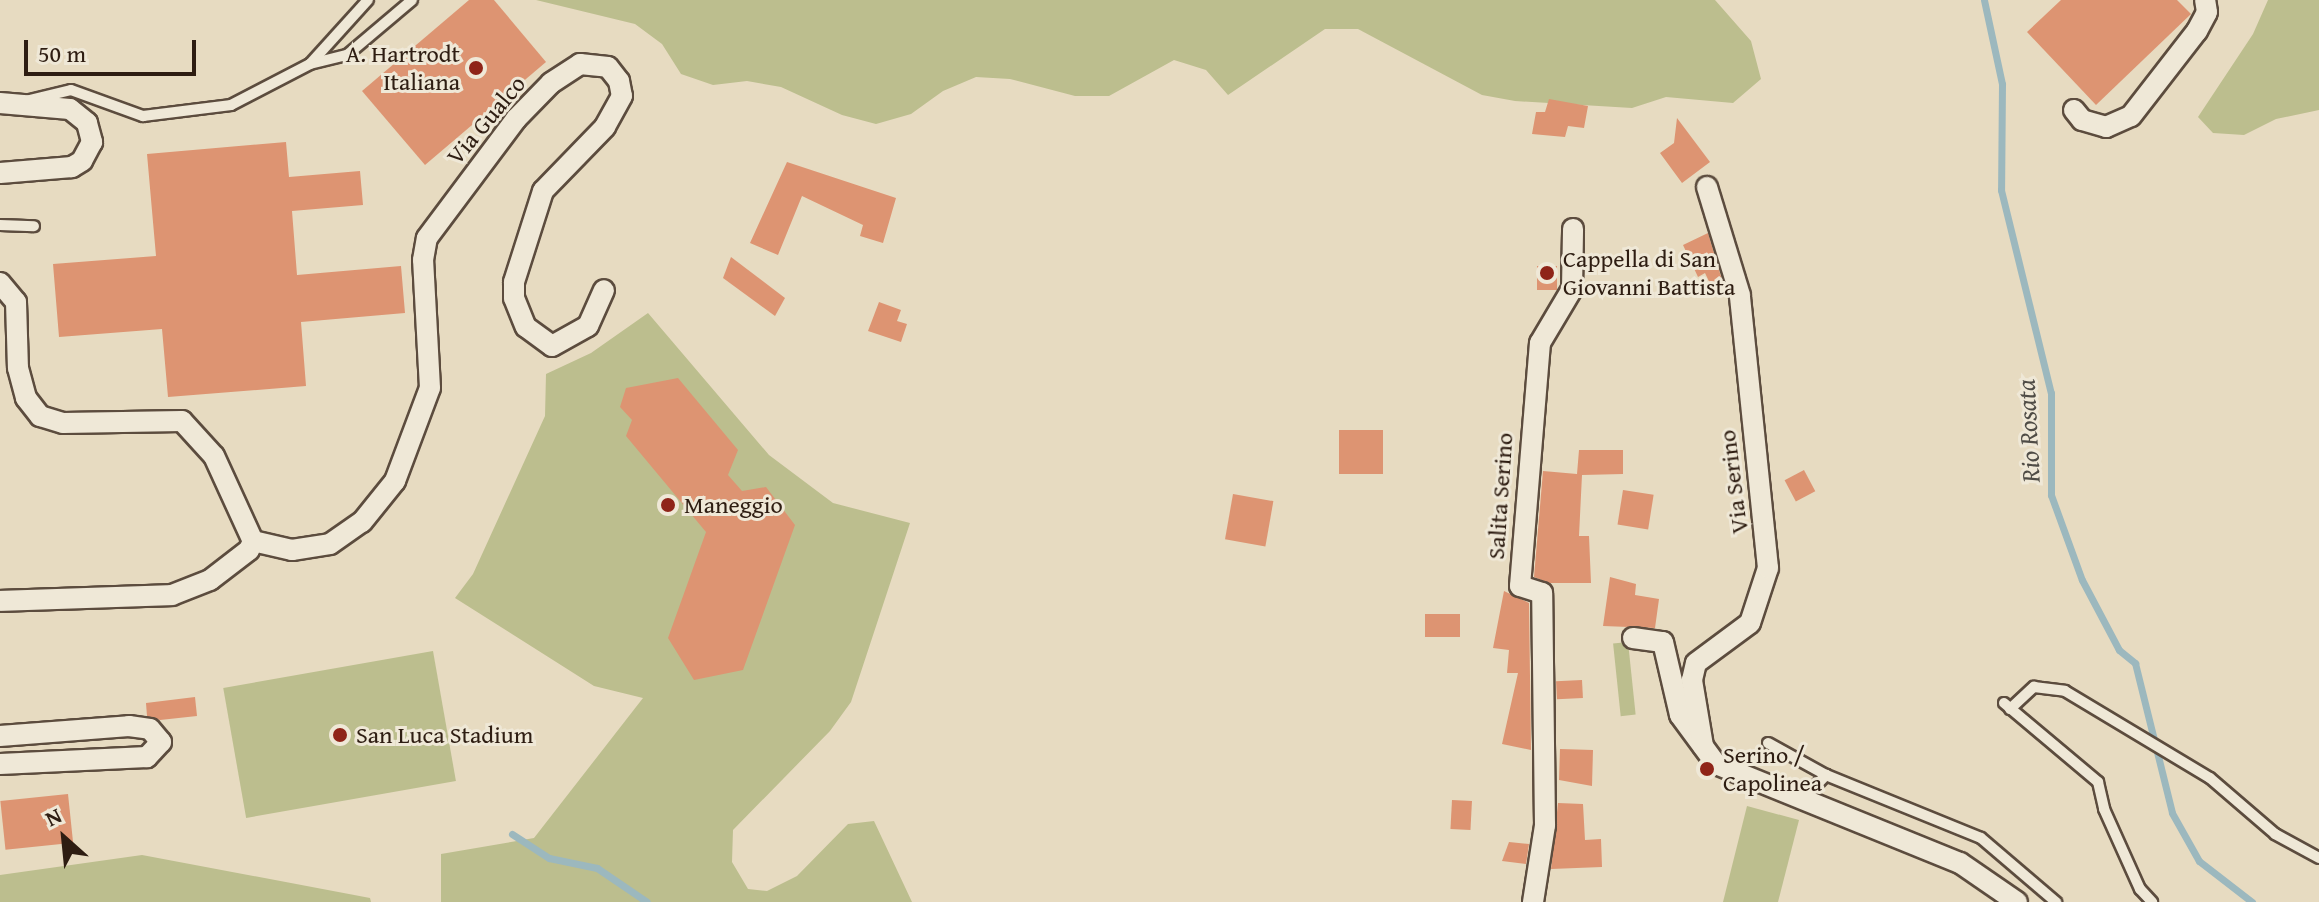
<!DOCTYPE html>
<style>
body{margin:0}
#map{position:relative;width:2319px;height:902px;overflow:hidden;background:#e7dbc1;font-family:"Gentium Book Plus",serif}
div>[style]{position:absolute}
.green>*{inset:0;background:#bcbe8e;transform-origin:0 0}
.stream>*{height:7px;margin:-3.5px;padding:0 3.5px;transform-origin:3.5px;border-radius:3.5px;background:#9cb8be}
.building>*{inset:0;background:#dd9472;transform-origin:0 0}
.roads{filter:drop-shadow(2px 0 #5c4c3e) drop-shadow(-2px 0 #5c4c3e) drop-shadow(0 2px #5c4c3e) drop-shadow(0 -2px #5c4c3e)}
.lane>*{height:10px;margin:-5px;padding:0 5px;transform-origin:5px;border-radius:5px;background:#efe8d7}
.street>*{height:20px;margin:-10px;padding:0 10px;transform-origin:10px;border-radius:10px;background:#efe8d7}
.dots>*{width:22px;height:22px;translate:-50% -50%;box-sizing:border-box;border:4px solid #efe8d7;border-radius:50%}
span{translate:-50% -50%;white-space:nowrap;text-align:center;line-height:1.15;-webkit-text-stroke:6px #efe8d7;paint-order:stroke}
.poi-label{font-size:24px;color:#2e1d12}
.right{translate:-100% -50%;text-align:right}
.left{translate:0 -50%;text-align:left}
.street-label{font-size:24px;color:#2e1d12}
.water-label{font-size:26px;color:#4f4c46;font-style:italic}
.north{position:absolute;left:24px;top:798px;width:80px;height:80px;-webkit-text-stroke:6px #efe8d7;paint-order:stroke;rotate:333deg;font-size:22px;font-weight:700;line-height:32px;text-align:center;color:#2e1d12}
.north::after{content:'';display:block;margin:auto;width:28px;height:36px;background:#2e1d12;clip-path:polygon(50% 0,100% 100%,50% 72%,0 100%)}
.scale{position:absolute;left:24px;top:40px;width:172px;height:36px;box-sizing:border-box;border:4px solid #2e1d12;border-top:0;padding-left:10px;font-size:24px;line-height:28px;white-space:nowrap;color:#2e1d12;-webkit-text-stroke:6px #efe8d7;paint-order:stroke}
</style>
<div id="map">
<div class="green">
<div style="clip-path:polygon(536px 0,1715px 0,1751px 41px,1761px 79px,1733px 103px,1666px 97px,1632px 108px,1515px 101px,1482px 95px,1358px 29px,1325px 29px,1228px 95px,1206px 70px,1174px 60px,1109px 96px,1075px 96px,1010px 79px,976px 77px,943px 91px,911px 114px,876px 124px,842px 115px,781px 87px,747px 81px,713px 85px,681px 74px,662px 44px,635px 24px)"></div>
<div style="clip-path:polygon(2268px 0,2319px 0,2319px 110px,2276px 119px,2244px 135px,2213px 133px,2198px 117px,2253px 34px)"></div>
<div style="clip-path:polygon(648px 313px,769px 455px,833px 503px,910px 523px,851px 702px,830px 731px,733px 830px,732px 862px,748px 889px,767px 891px,797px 876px,848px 824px,874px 821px,912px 902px,441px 902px,441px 854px,534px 838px,643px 698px,594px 686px,455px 598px,473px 574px,545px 416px,546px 374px,591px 353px)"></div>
<div style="left:1628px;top:642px;width:73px;height:15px;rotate:84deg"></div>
<div style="left:433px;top:651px;width:132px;height:213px;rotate:80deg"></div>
<div style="clip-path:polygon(1747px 806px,1799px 820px,1778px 902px,1723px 902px)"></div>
<div style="clip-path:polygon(142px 855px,370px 898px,371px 902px,0 902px,0 875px)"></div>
</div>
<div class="stream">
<div style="left:1984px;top:0;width:86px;rotate:77.9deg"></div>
<div style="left:2002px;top:84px;width:106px;rotate:90.5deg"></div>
<div style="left:2001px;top:190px;width:209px;rotate:76.2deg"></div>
<div style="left:2051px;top:393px;width:102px;rotate:90deg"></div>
<div style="left:2051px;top:495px;width:90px;rotate:70deg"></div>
<div style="left:2082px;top:580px;width:79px;rotate:62.1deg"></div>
<div style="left:2119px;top:650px;width:21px;rotate:39deg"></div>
<div style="left:2135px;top:663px;width:154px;rotate:76.1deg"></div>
<div style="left:2172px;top:813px;width:55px;rotate:60.6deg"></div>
<div style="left:2199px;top:861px;width:67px;rotate:37.7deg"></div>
<div style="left:512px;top:834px;width:44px;rotate:33deg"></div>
<div style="left:549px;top:858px;width:49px;rotate:11.8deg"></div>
<div style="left:597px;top:868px;width:60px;rotate:34.2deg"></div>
</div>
<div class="building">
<div style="clip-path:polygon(469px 0,494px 0,546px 62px,425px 165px,362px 91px)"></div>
<div style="clip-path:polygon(2061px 0,2177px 0,2191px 14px,2096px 105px,2027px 32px)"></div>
<div style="clip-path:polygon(1549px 99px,1588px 106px,1584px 128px,1568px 126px,1565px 137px,1532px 134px,1536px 112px,1545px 112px)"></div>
<div style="clip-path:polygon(1677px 118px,1710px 162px,1682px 183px,1660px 153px,1674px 143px)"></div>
<div style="clip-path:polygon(286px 142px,289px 177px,360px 171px,363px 205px,292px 211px,297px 275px,401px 266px,405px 313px,301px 322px,306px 386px,168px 397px,162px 329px,59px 337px,53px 264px,156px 256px,147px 154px)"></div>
<div style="clip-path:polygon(787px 162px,896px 198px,883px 243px,860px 236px,863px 225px,802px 196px,778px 255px,750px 243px)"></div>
<div style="clip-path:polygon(1708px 233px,1725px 290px,1715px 294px,1705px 273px,1698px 277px,1683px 245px)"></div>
<div style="clip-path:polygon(731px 257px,785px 298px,775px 316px,723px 278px)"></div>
<div style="left:1557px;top:266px;width:24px;height:20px;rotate:90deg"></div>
<div style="clip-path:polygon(879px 302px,901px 310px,897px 321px,907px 324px,901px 342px,868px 331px)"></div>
<div style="clip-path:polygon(678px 378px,738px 450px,728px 475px,742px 491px,766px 487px,795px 525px,743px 670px,694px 680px,668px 638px,706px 532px,626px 436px,632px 420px,620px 407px,626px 388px)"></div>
<div style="left:1383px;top:430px;width:44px;height:44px;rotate:90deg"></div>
<div style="clip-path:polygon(1579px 450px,1623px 450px,1623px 474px,1582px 475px,1579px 536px,1589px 536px,1591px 583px,1549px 583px,1534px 577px,1543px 471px,1577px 474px)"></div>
<div style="left:1804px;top:470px;width:24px;height:22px;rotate:62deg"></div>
<div style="left:1623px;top:490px;width:31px;height:35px;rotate:9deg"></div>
<div style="left:1233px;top:494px;width:41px;height:46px;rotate:10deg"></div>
<div style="clip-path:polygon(1610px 577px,1636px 584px,1635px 595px,1659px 599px,1655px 628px,1603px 626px)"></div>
<div style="clip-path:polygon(1504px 591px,1529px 603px,1531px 750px,1502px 744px,1518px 673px,1507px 673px,1509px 650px,1493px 648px)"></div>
<div style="left:1460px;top:614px;width:23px;height:35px;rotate:90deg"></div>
<div style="left:1582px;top:680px;width:18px;height:26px;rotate:87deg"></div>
<div style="clip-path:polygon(195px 697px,197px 716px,160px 720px,147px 716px,146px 703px)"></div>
<div style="clip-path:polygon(1560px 749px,1593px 750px,1592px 786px,1559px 780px)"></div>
<div style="left:68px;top:794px;width:49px;height:68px;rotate:84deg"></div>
<div style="left:1452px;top:800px;width:20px;height:29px;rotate:3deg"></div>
<div style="clip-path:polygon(1558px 803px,1583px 804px,1585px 840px,1601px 839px,1602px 867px,1551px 869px)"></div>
<div style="clip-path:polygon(1509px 842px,1529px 844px,1526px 864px,1502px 861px)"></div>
</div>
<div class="roads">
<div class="lane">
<div style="left:311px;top:63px;width:85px;rotate:-47.9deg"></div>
<div style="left:21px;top:102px;width:51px;rotate:-13.5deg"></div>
<div style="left:71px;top:90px;width:77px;rotate:19.9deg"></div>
<div style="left:143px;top:116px;width:89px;rotate:-7.1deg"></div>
<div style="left:231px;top:105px;width:89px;rotate:-27.4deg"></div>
<div style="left:310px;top:64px;width:38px;rotate:-14deg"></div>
<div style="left:347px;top:55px;width:85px;rotate:-40.2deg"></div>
<div style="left:0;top:225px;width:34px;rotate:2deg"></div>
<div style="left:2004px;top:703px;width:123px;rotate:40deg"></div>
<div style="left:2098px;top:782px;width:28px;rotate:77deg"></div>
<div style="left:2104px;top:809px;width:88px;rotate:65.8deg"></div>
<div style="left:2140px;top:889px;width:18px;rotate:47deg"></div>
<div style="left:2010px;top:709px;width:33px;rotate:-43deg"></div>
<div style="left:2034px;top:687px;width:31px;rotate:7deg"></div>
<div style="left:2065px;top:691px;width:169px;rotate:31deg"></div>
<div style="left:2210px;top:778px;width:86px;rotate:40.7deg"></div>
<div style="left:2275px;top:834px;width:50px;rotate:28.6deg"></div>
<div style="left:1768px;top:743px;width:66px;rotate:28.9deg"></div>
<div style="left:1826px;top:775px;width:167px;rotate:22.1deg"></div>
<div style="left:1981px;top:838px;width:99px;rotate:40.5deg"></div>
<div style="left:1802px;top:800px;width:35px;rotate:-46deg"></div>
</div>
<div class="street">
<div style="left:0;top:103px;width:70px;rotate:4.9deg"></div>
<div style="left:70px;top:109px;width:22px;rotate:39deg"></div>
<div style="left:87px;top:123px;width:20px;rotate:75deg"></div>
<div style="left:92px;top:142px;width:21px;rotate:118deg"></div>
<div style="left:82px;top:161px;width:12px;rotate:149deg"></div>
<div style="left:72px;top:167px;width:72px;rotate:175.2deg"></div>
<div style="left:2074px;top:110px;width:13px;rotate:51deg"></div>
<div style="left:2082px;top:120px;width:25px;rotate:16deg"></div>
<div style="left:2106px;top:127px;width:27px;rotate:-24deg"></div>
<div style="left:2131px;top:116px;width:108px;rotate:-52.2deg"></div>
<div style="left:2197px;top:31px;width:21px;rotate:-62deg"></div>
<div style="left:2207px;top:12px;width:12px;rotate:-99deg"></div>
<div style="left:0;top:283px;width:25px;rotate:50deg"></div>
<div style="left:16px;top:302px;width:66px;rotate:88.3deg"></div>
<div style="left:18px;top:368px;width:31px;rotate:75deg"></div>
<div style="left:26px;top:398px;width:23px;rotate:52deg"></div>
<div style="left:40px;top:416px;width:24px;rotate:17deg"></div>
<div style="left:63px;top:423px;width:119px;rotate:-1deg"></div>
<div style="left:182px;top:421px;width:47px;rotate:47.6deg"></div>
<div style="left:214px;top:456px;width:94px;rotate:65.4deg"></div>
<div style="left:253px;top:541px;width:10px;rotate:114deg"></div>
<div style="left:249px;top:550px;width:49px;rotate:142.4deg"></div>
<div style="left:210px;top:580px;width:41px;rotate:158.5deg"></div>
<div style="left:172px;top:595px;width:172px;rotate:178deg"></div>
<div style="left:253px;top:541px;width:40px;rotate:13deg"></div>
<div style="left:292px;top:550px;width:38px;rotate:-9deg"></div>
<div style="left:330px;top:544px;width:39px;rotate:-35deg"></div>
<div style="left:362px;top:522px;width:53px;rotate:-51.2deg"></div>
<div style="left:395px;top:481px;width:99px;rotate:-69.4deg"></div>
<div style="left:430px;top:388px;width:128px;rotate:-93.1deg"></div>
<div style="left:423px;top:260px;width:22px;rotate:-80deg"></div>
<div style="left:427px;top:238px;width:149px;rotate:-53.2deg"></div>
<div style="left:516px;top:119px;width:50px;rotate:-45.8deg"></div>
<div style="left:551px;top:83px;width:35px;rotate:-33deg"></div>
<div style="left:580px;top:64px;width:28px;rotate:6deg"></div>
<div style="left:608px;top:67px;width:18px;rotate:52deg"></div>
<div style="left:619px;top:81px;width:15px;rotate:79deg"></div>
<div style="left:622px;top:96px;width:35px;rotate:119deg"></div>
<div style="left:605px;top:127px;width:89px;rotate:134.1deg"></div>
<div style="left:543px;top:191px;width:96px;rotate:107.7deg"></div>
<div style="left:514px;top:282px;width:16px;rotate:90deg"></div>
<div style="left:514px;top:298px;width:31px;rotate:68deg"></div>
<div style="left:526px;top:327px;width:32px;rotate:36deg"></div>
<div style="left:552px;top:346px;width:41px;rotate:-29.1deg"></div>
<div style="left:588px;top:326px;width:39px;rotate:-66deg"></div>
<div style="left:1633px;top:638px;width:30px;rotate:8deg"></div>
<div style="left:1663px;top:642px;width:75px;rotate:76.9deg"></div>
<div style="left:1680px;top:715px;width:61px;rotate:53.7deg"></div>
<div style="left:1716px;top:764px;width:263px;rotate:22.1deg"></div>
<div style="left:1960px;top:863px;width:69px;rotate:34.4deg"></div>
<div style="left:0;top:736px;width:129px;rotate:-4.4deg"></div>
<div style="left:129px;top:726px;width:21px;rotate:8deg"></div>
<div style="left:150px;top:729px;width:17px;rotate:50deg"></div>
<div style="left:161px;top:742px;width:21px;rotate:133deg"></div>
<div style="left:147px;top:757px;width:147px;rotate:177.3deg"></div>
<div style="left:1703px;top:746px;width:67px;rotate:-99.5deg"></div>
<div style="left:1692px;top:680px;width:17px;rotate:-77deg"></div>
<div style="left:1696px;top:663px;width:67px;rotate:-36.5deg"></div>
<div style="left:1750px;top:623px;width:58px;rotate:-71.9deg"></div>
<div style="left:1768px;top:568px;width:274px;rotate:-95.9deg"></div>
<div style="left:1740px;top:295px;width:113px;rotate:-107deg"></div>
<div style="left:1533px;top:902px;width:78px;rotate:-81.1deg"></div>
<div style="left:1545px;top:825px;width:232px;rotate:-90.7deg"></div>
<div style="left:1542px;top:593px;width:23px;rotate:-162deg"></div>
<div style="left:1520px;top:586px;width:244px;rotate:-85.3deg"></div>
<div style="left:1540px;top:343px;width:63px;rotate:-59.3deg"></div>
<div style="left:1572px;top:289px;width:60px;rotate:-89deg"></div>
</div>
</div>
<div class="dots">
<div style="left:476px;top:68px;background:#8f2418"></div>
<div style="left:1547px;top:273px;background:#8f2418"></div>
<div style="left:668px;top:505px;background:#8f2418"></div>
<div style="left:340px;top:735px;background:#8f2418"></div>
<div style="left:1707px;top:769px;background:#8f2418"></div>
</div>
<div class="poi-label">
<span class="right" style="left:460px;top:68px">A. Hartrodt<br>Italiana</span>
<span class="left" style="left:1563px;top:273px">Cappella di San<br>Giovanni Battista</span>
<span class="left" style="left:684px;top:505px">Maneggio</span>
<span class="left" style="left:356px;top:735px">San Luca Stadium</span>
<span class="left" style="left:1723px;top:769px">Serino /<br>Capolinea</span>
</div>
<div class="street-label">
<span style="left:486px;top:120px;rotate:-50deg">Via Gualco</span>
<span style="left:1733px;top:482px;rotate:-97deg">Via Serino</span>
<span style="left:1500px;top:496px;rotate:-86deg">Salita Serino</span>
</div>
<div class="water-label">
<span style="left:2028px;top:431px;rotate:-93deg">Rio Rosata</span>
</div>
<div class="north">N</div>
<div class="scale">50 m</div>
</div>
